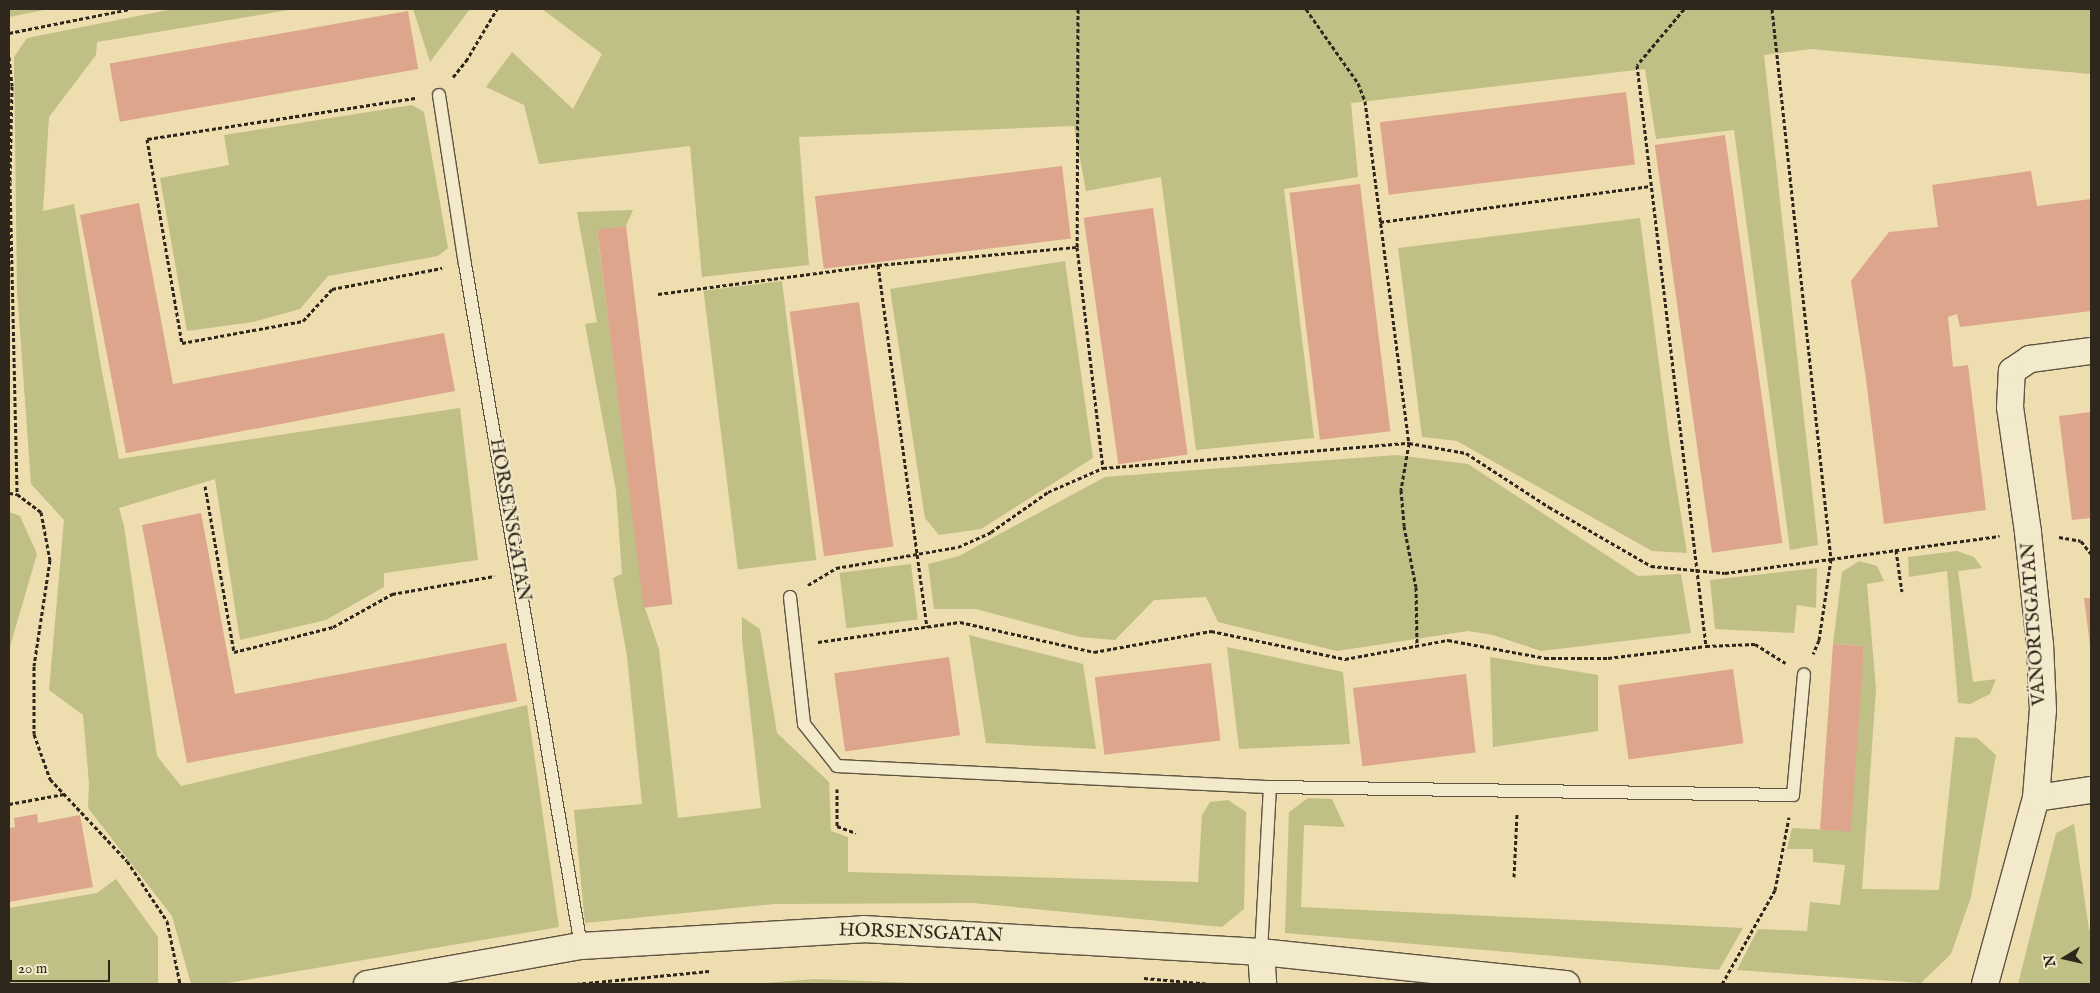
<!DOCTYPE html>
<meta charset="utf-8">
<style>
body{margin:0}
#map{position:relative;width:2100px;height:993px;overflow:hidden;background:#edddaf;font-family:"IM FELL English",serif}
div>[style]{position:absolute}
.green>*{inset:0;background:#c0bf85;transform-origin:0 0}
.building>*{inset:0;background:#dda58c;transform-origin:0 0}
.path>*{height:3px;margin-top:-1.5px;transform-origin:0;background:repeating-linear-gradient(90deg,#30271c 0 4px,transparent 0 6.5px)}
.roads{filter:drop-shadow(1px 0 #5f5441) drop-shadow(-1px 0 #5f5441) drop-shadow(0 1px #5f5441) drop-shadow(0 -1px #5f5441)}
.lane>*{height:12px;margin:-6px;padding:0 6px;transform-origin:6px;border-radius:6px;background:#f3e9cb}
.street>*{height:26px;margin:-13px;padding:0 13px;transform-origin:13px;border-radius:13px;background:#f3e9cb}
span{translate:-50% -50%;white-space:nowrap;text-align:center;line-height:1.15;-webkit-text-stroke:4px #f3e9cb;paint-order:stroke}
.street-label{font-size:19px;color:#30271c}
.frame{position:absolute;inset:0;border:10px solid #30271c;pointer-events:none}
.north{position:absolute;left:2040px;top:933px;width:50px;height:50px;-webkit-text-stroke:4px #f3e9cb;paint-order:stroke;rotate:260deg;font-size:14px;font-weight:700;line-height:20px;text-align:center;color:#30271c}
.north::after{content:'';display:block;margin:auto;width:18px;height:22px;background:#30271c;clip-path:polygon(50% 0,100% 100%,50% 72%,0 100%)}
.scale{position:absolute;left:10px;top:960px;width:100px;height:22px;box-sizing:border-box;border:2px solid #30271c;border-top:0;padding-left:6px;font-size:15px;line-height:18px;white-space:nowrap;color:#30271c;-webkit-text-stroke:4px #f3e9cb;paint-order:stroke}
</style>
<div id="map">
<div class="green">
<div style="clip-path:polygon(9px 9px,49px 9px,9px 17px)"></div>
<div style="clip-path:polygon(173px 9px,295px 9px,97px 42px,96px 55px,49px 117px,43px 211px,74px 204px,100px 361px,119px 459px,460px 408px,478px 560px,384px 573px,384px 587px,326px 620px,240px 640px,215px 479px,119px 508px,124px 526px,157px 756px,181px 786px,527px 705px,559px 927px,222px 984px,191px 984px,172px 916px,88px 808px,89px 783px,83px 715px,49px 690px,64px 520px,31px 484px,17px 290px,14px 57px,27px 38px)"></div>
<div style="clip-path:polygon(413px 9px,470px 9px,430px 62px)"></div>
<div style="clip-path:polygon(542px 9px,2091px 9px,2091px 74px,1811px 49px,1764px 55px,1818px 545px,1790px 550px,1734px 130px,1656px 139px,1645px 69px,1351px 103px,1358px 177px,1284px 189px,1314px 438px,1196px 450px,1161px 177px,1086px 191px,1074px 126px,799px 137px,809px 265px,702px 277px,690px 146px,539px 164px,524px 105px,486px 87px,512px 52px,573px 109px,602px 54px)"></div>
<div style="clip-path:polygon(412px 105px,424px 112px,448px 248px,438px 256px,328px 276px,300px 309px,253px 322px,187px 331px,160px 178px,229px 165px,224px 135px)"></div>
<div style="clip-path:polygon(633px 210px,626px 226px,597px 230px,645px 608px,659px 649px,678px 818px,761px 808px,742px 639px,742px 617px,760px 629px,777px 733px,829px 782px,831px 831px,848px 837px,848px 872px,1198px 882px,1202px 815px,1210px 802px,1228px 800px,1246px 812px,1244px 909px,1222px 927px,973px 903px,775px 904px,585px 923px,574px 810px,642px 804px,627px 656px,613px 578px,622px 574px,616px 491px,585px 324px,597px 322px,577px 212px)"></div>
<div style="clip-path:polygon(1640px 218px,1669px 440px,1687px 553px,1652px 551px,1457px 441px,1422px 437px,1398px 248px)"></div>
<div style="clip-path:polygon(1065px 261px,1093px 458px,981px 529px,939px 535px,925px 518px,890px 289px)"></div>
<div style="left:782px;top:281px;width:281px;height:79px;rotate:83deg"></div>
<div style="clip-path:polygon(1396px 455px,1468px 464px,1638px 576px,1681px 574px,1691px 633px,1541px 651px,1493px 635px,1468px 631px,1337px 651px,1218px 622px,1206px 597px,1154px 600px,1115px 640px,1080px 637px,976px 609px,934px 609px,928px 564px,959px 556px,1105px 477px)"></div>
<div style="clip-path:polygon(9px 512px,20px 516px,37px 554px,9px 650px)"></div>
<div style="clip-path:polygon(1957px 551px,1974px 557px,1982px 568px,1958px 571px,1973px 682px,1996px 679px,1990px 694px,1970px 704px,1958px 703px,1947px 571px,1909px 577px,1908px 557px)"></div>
<div style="clip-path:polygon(1859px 561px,1877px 566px,1884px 581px,1867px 584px,1876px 689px,1862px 889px,1939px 890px,1955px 737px,1977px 738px,1996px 755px,1971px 897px,1951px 954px,1921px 983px,1737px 970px,1758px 929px,1807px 931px,1810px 902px,1840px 905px,1845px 865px,1813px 862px,1813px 849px,1787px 849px,1792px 828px,1846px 831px,1864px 646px,1833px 644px,1842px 572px)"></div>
<div style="left:911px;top:564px;width:56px;height:72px;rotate:83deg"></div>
<div style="clip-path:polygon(1817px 568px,1816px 608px,1797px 605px,1794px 633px,1715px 629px,1710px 580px)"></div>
<div style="clip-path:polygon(969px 635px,1083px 664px,1096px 749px,986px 743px)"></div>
<div style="clip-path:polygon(1227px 647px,1343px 672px,1350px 744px,1239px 749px)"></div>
<div style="clip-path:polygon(1490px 657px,1598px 675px,1598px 731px,1493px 747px)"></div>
<div style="clip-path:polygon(1308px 798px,1332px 799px,1345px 827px,1304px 825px,1301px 907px,1743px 928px,1719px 970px,1285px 933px,1289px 812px)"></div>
<div style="clip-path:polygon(2074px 824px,2089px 930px,2091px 930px,2091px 984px,2018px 984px,2056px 833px)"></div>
<div style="clip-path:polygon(116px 879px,158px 937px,158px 984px,9px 984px,9px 908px,97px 893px)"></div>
<div style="clip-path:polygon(814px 979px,940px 984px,754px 984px)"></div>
</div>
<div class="building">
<div style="left:408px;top:11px;width:59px;height:303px;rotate:80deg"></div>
<div style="left:1626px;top:92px;width:73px;height:248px;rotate:83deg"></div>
<div style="left:1725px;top:135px;width:412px;height:71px;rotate:82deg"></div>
<div style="left:1062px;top:166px;width:73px;height:249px;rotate:83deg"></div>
<div style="clip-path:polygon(2031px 171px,2037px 206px,2091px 199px,2091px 311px,1960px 327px,1957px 314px,1948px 317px,1953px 367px,1968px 365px,1986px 510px,1884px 524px,1866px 379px,1851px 281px,1889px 232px,1938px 227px,1932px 185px)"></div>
<div style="left:1360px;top:184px;width:249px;height:71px;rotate:83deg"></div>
<div style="clip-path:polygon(139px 203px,173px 384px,444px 333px,455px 391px,126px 453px,80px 215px)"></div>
<div style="left:1153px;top:208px;width:249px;height:70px;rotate:82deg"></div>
<div style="left:626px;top:226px;width:381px;height:29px;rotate:83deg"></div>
<div style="left:859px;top:302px;width:247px;height:70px;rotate:82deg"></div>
<div style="clip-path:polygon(2091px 412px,2091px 518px,2072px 520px,2059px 416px)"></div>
<div style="clip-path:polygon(201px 513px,235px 694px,506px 643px,517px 701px,187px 763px,142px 525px)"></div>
<div style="clip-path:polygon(2084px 598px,2091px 598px,2091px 645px,2090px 645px)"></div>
<div style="left:1833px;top:644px;width:31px;height:186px;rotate:4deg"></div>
<div style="left:949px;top:657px;width:79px;height:116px;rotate:82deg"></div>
<div style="left:1211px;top:663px;width:78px;height:117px;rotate:83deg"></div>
<div style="left:1733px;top:669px;width:75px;height:116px;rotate:82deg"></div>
<div style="left:1466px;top:674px;width:79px;height:114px;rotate:83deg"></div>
<div style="clip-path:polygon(37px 814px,38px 823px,80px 815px,93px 887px,9px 902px,9px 828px,15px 827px,14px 818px)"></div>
</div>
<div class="path">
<div style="left:1078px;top:9px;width:238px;rotate:90.2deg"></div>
<div style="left:1077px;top:247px;width:223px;rotate:83.3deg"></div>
<div style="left:1306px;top:9px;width:90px;rotate:54.9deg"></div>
<div style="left:1358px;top:83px;width:19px;rotate:69deg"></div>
<div style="left:1365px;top:101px;width:345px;rotate:82.7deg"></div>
<div style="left:1409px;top:443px;width:48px;rotate:99.7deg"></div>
<div style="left:1401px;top:490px;width:36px;rotate:85deg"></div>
<div style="left:1404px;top:526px;width:62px;rotate:78.9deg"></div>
<div style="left:1416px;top:587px;width:59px;rotate:89deg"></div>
<div style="left:1684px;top:9px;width:73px;rotate:130deg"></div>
<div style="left:1637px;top:65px;width:585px;rotate:83.23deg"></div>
<div style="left:1772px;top:9px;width:553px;rotate:83.88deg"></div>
<div style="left:1831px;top:559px;width:170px;rotate:-7.8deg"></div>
<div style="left:9px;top:33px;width:123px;rotate:-11.2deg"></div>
<div style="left:9px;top:57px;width:29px;rotate:84deg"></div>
<div style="left:12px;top:86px;width:96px;rotate:91.2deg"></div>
<div style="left:10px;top:182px;width:312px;rotate:88.7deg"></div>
<div style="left:453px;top:77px;width:21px;rotate:-51deg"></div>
<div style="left:466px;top:61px;width:61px;rotate:-59.2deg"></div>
<div style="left:415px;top:98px;width:271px;rotate:171.3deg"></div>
<div style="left:147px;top:139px;width:207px;rotate:80.3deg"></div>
<div style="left:182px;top:343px;width:123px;rotate:-10.3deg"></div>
<div style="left:303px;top:321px;width:43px;rotate:-47.8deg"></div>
<div style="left:332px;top:289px;width:112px;rotate:-10.8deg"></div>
<div style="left:1380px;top:222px;width:273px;rotate:-7.6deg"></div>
<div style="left:878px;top:265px;width:365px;rotate:82.3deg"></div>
<div style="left:658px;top:294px;width:222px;rotate:-7.5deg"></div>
<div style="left:878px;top:265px;width:200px;rotate:-5.2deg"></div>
<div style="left:205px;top:486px;width:169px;rotate:80.1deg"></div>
<div style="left:234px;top:652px;width:102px;rotate:-14.2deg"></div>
<div style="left:333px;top:627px;width:68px;rotate:-29.2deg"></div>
<div style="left:392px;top:594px;width:104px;rotate:-10deg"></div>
<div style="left:9px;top:493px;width:8px;rotate:7deg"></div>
<div style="left:17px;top:494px;width:30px;rotate:37deg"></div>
<div style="left:41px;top:512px;width:49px;rotate:79.4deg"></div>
<div style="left:50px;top:560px;width:107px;rotate:98.6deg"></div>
<div style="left:34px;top:666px;width:68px;rotate:90deg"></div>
<div style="left:34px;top:734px;width:48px;rotate:70.4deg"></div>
<div style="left:50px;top:779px;width:112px;rotate:46.8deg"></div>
<div style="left:127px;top:861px;width:72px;rotate:56.3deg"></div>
<div style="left:167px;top:921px;width:64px;rotate:78.3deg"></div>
<div style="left:2059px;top:537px;width:22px;rotate:10deg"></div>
<div style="left:2081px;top:541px;width:16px;rotate:52deg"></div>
<div style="left:1896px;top:550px;width:42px;rotate:81.9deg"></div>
<div style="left:808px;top:585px;width:33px;rotate:-31deg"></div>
<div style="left:836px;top:568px;width:124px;rotate:-9.8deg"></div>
<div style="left:958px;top:547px;width:36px;rotate:-24deg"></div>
<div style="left:991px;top:532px;width:70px;rotate:-35.1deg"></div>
<div style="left:1048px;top:492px;width:60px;rotate:-23.6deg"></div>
<div style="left:1103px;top:468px;width:307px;rotate:-4.7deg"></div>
<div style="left:1409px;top:443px;width:58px;rotate:10deg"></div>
<div style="left:1466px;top:453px;width:99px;rotate:33deg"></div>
<div style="left:1549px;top:507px;width:118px;rotate:30deg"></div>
<div style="left:1651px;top:566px;width:74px;rotate:5.4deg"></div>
<div style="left:1725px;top:573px;width:107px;rotate:-7.5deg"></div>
<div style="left:1831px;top:559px;width:82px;rotate:98.4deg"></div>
<div style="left:1819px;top:640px;width:15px;rotate:113deg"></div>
<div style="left:818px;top:642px;width:143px;rotate:-8deg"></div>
<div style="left:960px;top:622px;width:137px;rotate:12.6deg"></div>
<div style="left:1094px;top:652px;width:119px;rotate:-10.2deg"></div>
<div style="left:1211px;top:631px;width:137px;rotate:11.8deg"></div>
<div style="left:1345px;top:659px;width:105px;rotate:-10.5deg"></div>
<div style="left:1448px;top:640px;width:99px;rotate:10.5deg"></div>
<div style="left:1545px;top:658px;width:63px"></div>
<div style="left:1608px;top:658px;width:99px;rotate:-7deg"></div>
<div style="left:1706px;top:646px;width:49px;rotate:-2.3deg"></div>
<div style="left:1755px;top:644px;width:36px;rotate:32deg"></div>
<div style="left:837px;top:789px;width:37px;rotate:90deg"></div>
<div style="left:837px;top:826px;width:20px;rotate:20deg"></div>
<div style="left:9px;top:804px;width:56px;rotate:-10.3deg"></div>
<div style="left:1514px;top:877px;width:64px;rotate:-87.3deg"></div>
<div style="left:1144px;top:978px;width:67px;rotate:5.1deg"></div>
<div style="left:576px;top:984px;width:134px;rotate:-5.6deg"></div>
<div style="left:1722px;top:984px;width:108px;rotate:-60.6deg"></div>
<div style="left:1775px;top:890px;width:74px;rotate:-79.1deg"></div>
</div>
<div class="roads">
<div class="lane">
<div style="left:439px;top:95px;width:171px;rotate:81.3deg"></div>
<div style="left:465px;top:264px;width:692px;rotate:80.35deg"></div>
<div style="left:790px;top:597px;width:128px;rotate:83.7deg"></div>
<div style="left:804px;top:724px;width:53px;rotate:51.8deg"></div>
<div style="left:837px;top:766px;width:434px;rotate:2.8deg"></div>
<div style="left:1270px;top:787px;width:523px;rotate:0.88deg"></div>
<div style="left:1793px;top:795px;width:121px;rotate:-84.8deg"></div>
<div style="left:1261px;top:952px;width:165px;rotate:-86.9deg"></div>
</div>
<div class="street">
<div style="left:2036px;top:798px;width:56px;rotate:-8.3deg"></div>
<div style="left:1261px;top:952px;width:32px;rotate:86deg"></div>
<div style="left:367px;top:984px;width:217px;rotate:-10.1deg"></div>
<div style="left:581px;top:946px;width:283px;rotate:-3.4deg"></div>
<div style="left:863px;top:929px;width:399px;rotate:3.3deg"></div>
<div style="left:1261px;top:952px;width:307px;rotate:6deg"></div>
<div style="left:1985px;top:984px;width:193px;rotate:-74.7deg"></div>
<div style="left:2036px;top:798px;width:88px;rotate:-85.5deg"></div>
<div style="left:2043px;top:710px;width:65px;rotate:-92.6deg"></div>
<div style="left:2040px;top:645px;width:114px;rotate:-96.1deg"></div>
<div style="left:2028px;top:532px;width:126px;rotate:-98.2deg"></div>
<div style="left:2010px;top:407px;width:36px;rotate:-87deg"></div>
<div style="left:2012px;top:371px;width:22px;rotate:-34deg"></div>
<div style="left:2030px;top:359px;width:62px;rotate:-7.5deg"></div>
</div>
</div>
<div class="street-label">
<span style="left:509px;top:520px;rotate:80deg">HORSENSGATAN</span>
<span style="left:2035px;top:624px;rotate:-94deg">VÄNORTSGATAN</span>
<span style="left:921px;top:934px;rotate:2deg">HORSENSGATAN</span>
</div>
<div class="frame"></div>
<div class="north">N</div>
<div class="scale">20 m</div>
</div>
